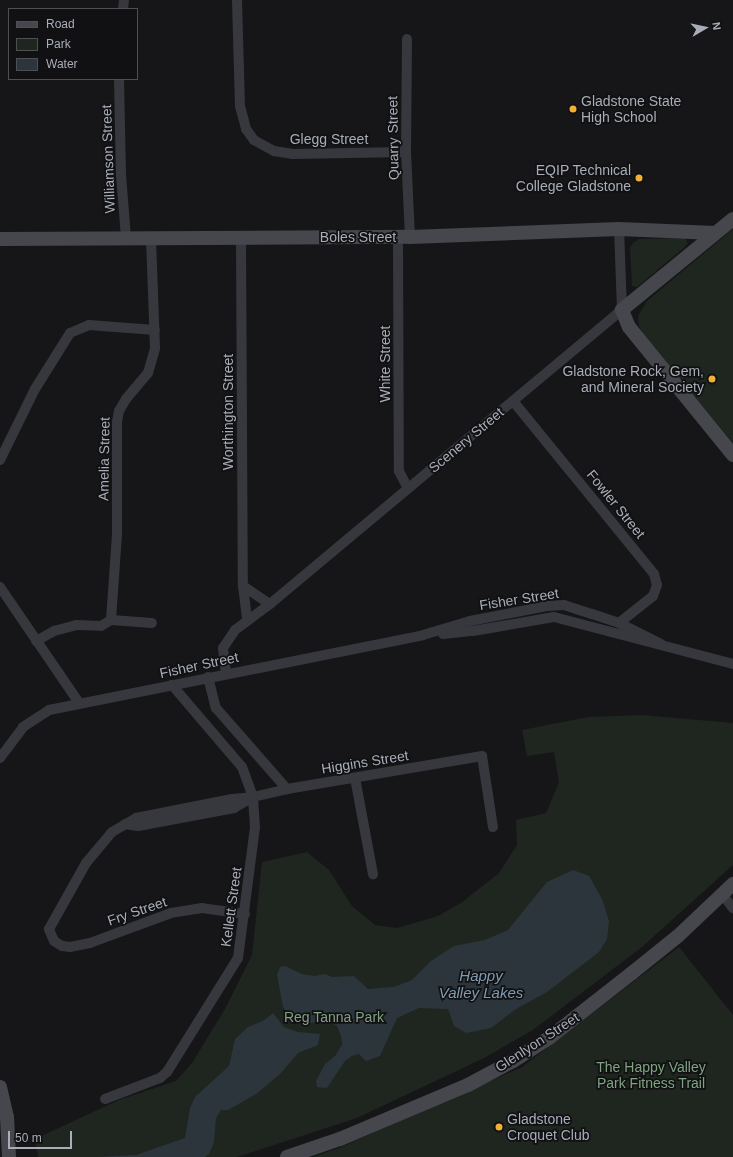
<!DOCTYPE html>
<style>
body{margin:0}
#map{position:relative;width:733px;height:1157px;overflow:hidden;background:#161618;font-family:Helvetica,sans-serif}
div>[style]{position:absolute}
.green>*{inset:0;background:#1e261f}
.water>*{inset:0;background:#2c353c}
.street>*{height:10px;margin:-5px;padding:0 5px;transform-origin:5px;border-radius:5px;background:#37383d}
.secondary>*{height:14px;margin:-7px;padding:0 7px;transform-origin:7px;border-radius:7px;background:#45474d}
.dots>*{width:11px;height:11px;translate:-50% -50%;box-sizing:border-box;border:2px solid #111113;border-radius:50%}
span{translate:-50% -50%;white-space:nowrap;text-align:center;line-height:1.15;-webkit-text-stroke:3.5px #111113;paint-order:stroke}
.poi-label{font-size:14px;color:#a8adb8}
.left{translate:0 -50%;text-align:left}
.right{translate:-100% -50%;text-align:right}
.street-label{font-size:14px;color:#a8adb8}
.park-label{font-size:14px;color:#7fa381}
.water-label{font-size:15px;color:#7f9bb3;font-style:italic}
.legend{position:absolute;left:8px;top:8px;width:130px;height:72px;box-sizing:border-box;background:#111113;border:1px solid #4d4f55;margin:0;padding:5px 7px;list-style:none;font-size:12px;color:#a8adb8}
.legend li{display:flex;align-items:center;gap:8px;height:20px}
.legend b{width:20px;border:1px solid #4d4f55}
.north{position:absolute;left:685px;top:8px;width:40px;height:40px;-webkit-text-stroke:3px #111113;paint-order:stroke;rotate:81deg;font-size:11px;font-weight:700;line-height:16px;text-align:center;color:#a8adb8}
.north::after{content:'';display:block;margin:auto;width:14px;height:18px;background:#a8adb8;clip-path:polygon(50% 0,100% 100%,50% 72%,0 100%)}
.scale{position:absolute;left:8px;top:1131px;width:64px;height:18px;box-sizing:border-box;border:2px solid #a8adb8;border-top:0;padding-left:5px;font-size:12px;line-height:14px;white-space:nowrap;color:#a8adb8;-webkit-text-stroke:3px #111113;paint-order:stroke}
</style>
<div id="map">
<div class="green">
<div style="clip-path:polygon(733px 229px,733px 443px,644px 336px,639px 326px,638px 316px,647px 301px)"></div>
<div style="clip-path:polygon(685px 238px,688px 243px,685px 247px,637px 287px,632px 286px,630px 247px,634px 242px,639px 239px)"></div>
<div style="clip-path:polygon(642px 715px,733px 723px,733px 865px,642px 947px,533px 1030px,484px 1058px,357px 1118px,237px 1157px,38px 1157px,35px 1139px,119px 1100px,176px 1081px,192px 1063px,225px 1009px,252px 955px,262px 862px,307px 852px,329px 870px,352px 906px,375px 925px,397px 928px,438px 916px,461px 903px,499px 873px,517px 845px,516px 820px,546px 813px,559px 782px,554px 752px,527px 756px,522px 730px,588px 717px)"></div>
<div style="clip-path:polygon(679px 947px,733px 1015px,733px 1157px,313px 1157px,339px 1148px,522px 1067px)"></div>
</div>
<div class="water">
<div style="clip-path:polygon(573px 870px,589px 876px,602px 899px,609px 921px,607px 939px,599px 952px,547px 992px,516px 1009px,491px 1028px,466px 1033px,454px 1026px,448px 1009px,419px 1008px,397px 1018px,380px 1056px,366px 1061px,359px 1054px,352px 1056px,345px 1061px,327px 1088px,317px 1087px,316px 1081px,325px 1064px,335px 1056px,342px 1045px,341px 1036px,337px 1026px,325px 1020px,307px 1024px,300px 1018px,292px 1019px,283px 1007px,277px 975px,280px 967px,285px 966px,302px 974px,315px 976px,325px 974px,332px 977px,354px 976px,368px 989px,394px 987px,412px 980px,431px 961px,454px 946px,485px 940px,508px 930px,547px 882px)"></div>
<div style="clip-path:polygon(273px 1013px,284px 1027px,298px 1032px,320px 1034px,318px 1045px,298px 1053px,280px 1074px,256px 1094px,228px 1110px,221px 1110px,216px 1118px,214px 1142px,209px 1154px,205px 1157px,97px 1157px,136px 1155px,185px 1138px,190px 1108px,195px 1097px,229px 1066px,235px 1039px,248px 1027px,263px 1021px)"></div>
</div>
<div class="street">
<div style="left:237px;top:0;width:106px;rotate:88.4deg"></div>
<div style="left:240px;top:106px;width:24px;rotate:75deg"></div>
<div style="left:246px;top:129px;width:14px;rotate:54deg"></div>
<div style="left:254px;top:140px;width:23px;rotate:29deg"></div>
<div style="left:274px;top:151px;width:19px;rotate:9deg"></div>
<div style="left:293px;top:154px;width:113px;rotate:-1deg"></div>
<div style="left:123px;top:9px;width:9px;rotate:-84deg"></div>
<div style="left:407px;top:39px;width:113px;rotate:90.5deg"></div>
<div style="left:406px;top:152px;width:85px;rotate:87.3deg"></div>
<div style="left:119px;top:79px;width:96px;rotate:88.8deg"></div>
<div style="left:121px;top:175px;width:62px;rotate:85.4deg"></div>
<div style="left:398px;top:237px;width:234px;rotate:89.8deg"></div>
<div style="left:399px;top:471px;width:20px;rotate:63deg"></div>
<div style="left:241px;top:238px;width:348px;rotate:89.7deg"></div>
<div style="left:243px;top:586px;width:35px;rotate:83deg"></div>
<div style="left:513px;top:401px;width:223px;rotate:50.8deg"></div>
<div style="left:654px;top:574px;width:11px;rotate:75deg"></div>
<div style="left:657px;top:585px;width:12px;rotate:110deg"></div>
<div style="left:653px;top:596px;width:43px;rotate:141.5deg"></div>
<div style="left:0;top:460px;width:79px;rotate:-63.8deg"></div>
<div style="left:35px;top:389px;width:66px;rotate:-58deg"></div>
<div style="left:70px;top:333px;width:21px;rotate:-23deg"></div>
<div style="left:89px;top:325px;width:66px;rotate:4.3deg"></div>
<div style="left:243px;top:586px;width:32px;rotate:34deg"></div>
<div style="left:0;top:587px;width:140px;rotate:55.7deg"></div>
<div style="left:111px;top:620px;width:86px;rotate:-86deg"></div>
<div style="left:117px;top:534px;width:112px;rotate:-90deg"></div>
<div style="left:117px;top:422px;width:11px;rotate:-80deg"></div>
<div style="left:119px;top:411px;width:14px;rotate:-60deg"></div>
<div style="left:126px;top:399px;width:34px;rotate:-50deg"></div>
<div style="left:148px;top:373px;width:26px;rotate:-74deg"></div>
<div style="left:155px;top:348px;width:111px;rotate:-92.1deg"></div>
<div style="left:443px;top:634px;width:30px;rotate:-6deg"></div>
<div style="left:473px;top:631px;width:82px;rotate:-9.8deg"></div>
<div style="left:554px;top:617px;width:185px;rotate:14.7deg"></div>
<div style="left:36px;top:641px;width:21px;rotate:-29deg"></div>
<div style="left:54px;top:631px;width:23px;rotate:-15deg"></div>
<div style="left:76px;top:625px;width:25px;rotate:2deg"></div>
<div style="left:101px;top:626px;width:12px;rotate:-31deg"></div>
<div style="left:111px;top:620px;width:41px;rotate:4.2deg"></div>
<div style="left:226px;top:673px;width:25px;rotate:-97deg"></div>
<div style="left:223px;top:648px;width:22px;rotate:-56deg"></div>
<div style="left:235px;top:630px;width:44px;rotate:-36.6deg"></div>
<div style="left:270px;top:604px;width:459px;rotate:-39.9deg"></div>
<div style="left:622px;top:310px;width:81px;rotate:-92.1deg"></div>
<div style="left:208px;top:677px;width:32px;rotate:76deg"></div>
<div style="left:216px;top:708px;width:108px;rotate:48.8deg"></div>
<div style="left:0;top:758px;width:39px;rotate:-53deg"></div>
<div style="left:23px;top:727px;width:31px;rotate:-33deg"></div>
<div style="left:49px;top:710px;width:381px;rotate:-11.3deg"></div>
<div style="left:423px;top:635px;width:49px;rotate:-16.6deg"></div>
<div style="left:470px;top:621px;width:78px;rotate:-11deg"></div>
<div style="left:547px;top:606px;width:17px;rotate:-3deg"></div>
<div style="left:564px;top:605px;width:29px;rotate:18deg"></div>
<div style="left:592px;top:614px;width:28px;rotate:18deg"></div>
<div style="left:619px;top:623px;width:47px;rotate:26.6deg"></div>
<div style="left:355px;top:778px;width:98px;rotate:79.4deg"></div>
<div style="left:125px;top:824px;width:13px;rotate:9deg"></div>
<div style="left:138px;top:826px;width:98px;rotate:-10.6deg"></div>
<div style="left:234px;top:808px;width:20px;rotate:-30deg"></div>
<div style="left:722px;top:894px;width:18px;rotate:52deg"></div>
<div style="left:245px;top:914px;width:43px;rotate:-172.1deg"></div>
<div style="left:202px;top:908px;width:31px;rotate:171deg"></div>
<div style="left:171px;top:913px;width:86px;rotate:159.7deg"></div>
<div style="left:90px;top:943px;width:20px;rotate:169deg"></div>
<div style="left:70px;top:947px;width:8px;rotate:-173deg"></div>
<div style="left:62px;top:946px;width:9px;rotate:-148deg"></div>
<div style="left:54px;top:941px;width:13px;rotate:-113deg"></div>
<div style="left:49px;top:929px;width:76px;rotate:-60.7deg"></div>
<div style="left:86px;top:863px;width:40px;rotate:-50deg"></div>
<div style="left:112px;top:832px;width:28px;rotate:-30deg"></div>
<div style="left:136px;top:818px;width:98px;rotate:-11.2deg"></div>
<div style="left:232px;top:799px;width:21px;rotate:-5deg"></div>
<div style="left:253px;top:797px;width:35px;rotate:-13deg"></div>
<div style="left:287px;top:789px;width:198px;rotate:-9.6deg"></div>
<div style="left:482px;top:756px;width:72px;rotate:81.2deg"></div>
<div style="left:105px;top:1099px;width:59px;rotate:-20.9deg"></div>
<div style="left:160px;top:1078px;width:9px;rotate:-41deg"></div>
<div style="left:167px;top:1072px;width:134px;rotate:-58.1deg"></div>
<div style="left:238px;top:958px;width:132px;rotate:-82.6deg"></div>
<div style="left:255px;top:827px;width:30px;rotate:-94deg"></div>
<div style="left:253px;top:797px;width:32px;rotate:-110deg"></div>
<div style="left:242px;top:767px;width:108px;rotate:-130.5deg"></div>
</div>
<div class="secondary">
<div style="left:733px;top:219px;width:144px;rotate:140.7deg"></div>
<div style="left:622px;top:310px;width:18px;rotate:68deg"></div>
<div style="left:629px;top:327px;width:165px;rotate:50.9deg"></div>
<div style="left:0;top:239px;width:410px;rotate:-0.3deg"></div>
<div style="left:410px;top:237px;width:209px;rotate:-2.2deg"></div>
<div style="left:619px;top:229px;width:96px;rotate:2.4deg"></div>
<div style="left:0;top:1087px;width:31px;rotate:77deg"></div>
<div style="left:7px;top:1117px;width:40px;rotate:87.1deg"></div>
<div style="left:287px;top:1157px;width:56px;rotate:-18.8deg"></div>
<div style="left:340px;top:1139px;width:139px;rotate:-22.9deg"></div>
<div style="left:468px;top:1085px;width:51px;rotate:-28.1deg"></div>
<div style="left:513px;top:1061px;width:43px;rotate:-32.6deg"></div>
<div style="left:549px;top:1038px;width:105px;rotate:-38.1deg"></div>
<div style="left:632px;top:973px;width:59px;rotate:-38.8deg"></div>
<div style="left:678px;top:936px;width:76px;rotate:-43.4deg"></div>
</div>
<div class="dots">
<div style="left:573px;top:109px;background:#f2b134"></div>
<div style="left:639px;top:178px;background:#f2b134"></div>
<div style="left:712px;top:379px;background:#f2b134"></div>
<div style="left:499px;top:1127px;background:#f2b134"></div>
</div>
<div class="poi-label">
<span class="left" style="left:581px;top:109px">Gladstone State<br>High School</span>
<span class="right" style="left:631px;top:178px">EQIP Technical<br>College Gladstone</span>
<span class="right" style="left:704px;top:379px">Gladstone Rock, Gem,<br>and Mineral Society</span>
<span class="left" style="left:507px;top:1127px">Gladstone<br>Croquet Club</span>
</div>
<div class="street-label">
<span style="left:393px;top:138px;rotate:-91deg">Quarry Street</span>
<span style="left:329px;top:139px">Glegg Street</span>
<span style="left:108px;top:159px;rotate:-92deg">Williamson Street</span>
<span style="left:358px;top:237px">Boles Street</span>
<span style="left:385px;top:364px;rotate:-90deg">White Street</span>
<span style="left:228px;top:412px;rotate:-90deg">Worthington Street</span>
<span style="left:466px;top:440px;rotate:-40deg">Scenery Street</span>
<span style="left:104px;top:459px;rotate:-89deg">Amelia Street</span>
<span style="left:616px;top:504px;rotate:51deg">Fowler Street</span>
<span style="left:519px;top:599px;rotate:-9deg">Fisher Street</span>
<span style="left:199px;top:665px;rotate:-12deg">Fisher Street</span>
<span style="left:365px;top:762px;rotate:-9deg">Higgins Street</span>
<span style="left:231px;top:907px;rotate:-82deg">Kellett Street</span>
<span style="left:137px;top:911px;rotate:-19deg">Fry Street</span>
<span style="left:537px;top:1042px;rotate:-33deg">Glenlyon Street</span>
</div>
<div class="park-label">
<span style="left:334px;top:1017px">Reg Tanna Park</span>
<span style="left:651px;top:1075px">The Happy Valley<br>Park Fitness Trail</span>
</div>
<div class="water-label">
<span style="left:481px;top:984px">Happy<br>Valley Lakes</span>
</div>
<ul class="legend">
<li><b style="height:5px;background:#45474d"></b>Road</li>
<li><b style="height:11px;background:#1e261f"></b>Park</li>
<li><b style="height:11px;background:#2c353c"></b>Water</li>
</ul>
<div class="north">N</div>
<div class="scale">50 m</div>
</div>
